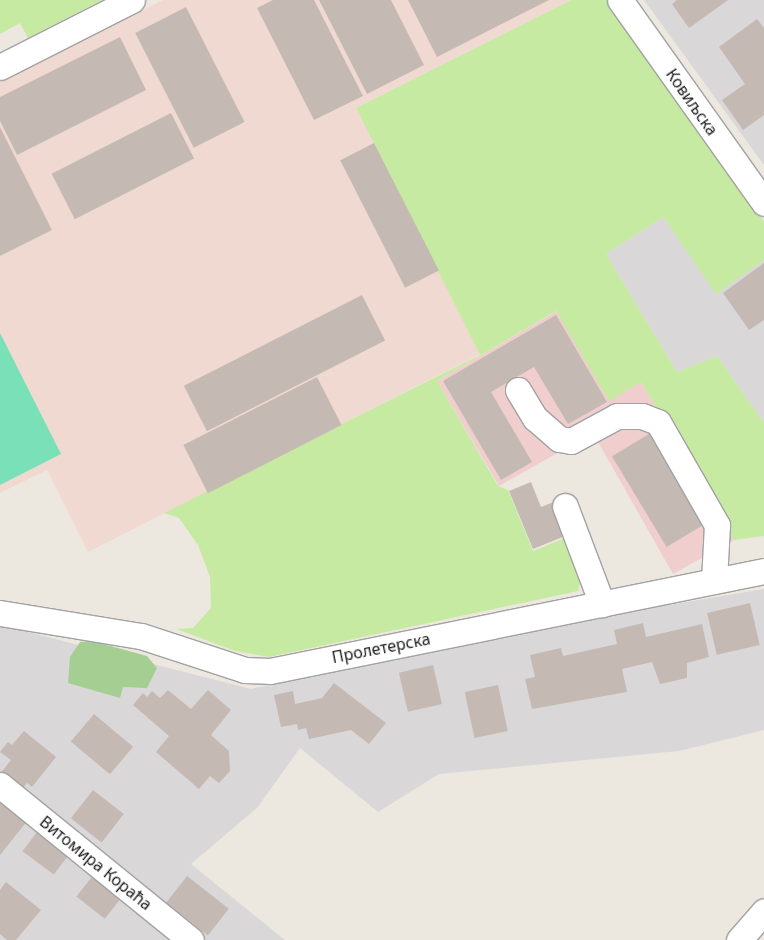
<!DOCTYPE html>
<meta charset="utf-8">
<style>
body{margin:0}
#map{position:relative;width:764px;height:940px;overflow:hidden;background:#ede8df;font-family:"Noto Sans",sans-serif}
div>[style]{position:absolute}
.residential>*{inset:0;background:#d9d7d7}
.commercial>*{inset:0;background:#efcecd}
.military>*{inset:0;background:#f0d9d1}
.grass>*{inset:0;background:#c6eaa2}
.forest>*{inset:0;background:#a5ce92}
.pitch>*{inset:0;background:#79e0b7}
.building>*{inset:0;background:#c5bab3;transform-origin:0 0}
.roads{filter:drop-shadow(1px 0 #a2a2a2) drop-shadow(-1px 0 #a2a2a2) drop-shadow(0 1px #a2a2a2) drop-shadow(0 -1px #a2a2a2)}
.minor>*{height:25px;margin:-12.5px;padding:0 12.5px;transform-origin:12.5px;border-radius:12.5px;background:#fff}
span{translate:-50% -50%;white-space:nowrap;text-align:center;line-height:1.15;-webkit-text-stroke:5px #fff;paint-order:stroke}
.street-label{font-size:16px;color:#1b1b1b}
</style>
<div id="map">
<div class="residential">
<div style="clip-path:polygon(644px 0,764px 0,764px 165px)"></div>
<div style="clip-path:polygon(663px 217px,716px 293px,764px 260px,764px 423px,717px 356px,677px 372px,606px 254px)"></div>
<div style="clip-path:polygon(764px 589px,764px 730px,679px 751px,439px 774px,378px 812px,300px 748px,257px 808px,191px 864px,285px 940px,0 940px,0 625px,251px 689px,514px 631px)"></div>
</div>
<div class="commercial">
<div style="clip-path:polygon(557px 311px,609px 400px,641px 382px,734px 540px,673px 574px,593px 433px,499px 486px,437px 381px)"></div>
</div>
<div class="military">
<div style="clip-path:polygon(163px 0,571px 0,356px 108px,480px 354px,88px 552px,47px 470px,0 493px,0 82px)"></div>
</div>
<div class="grass">
<div style="clip-path:polygon(0 0,102px 0,28px 38px,20px 23px,0 34px)"></div>
<div style="clip-path:polygon(571px 0,607px 0,764px 222px,764px 260px,716px 294px,663px 217px,606px 254px,677px 372px,717px 356px,764px 423px,764px 536px,734px 540px,641px 382px,609px 401px,556px 311px,437px 381px,498px 486px,508px 490px,533px 551px,565px 538px,581px 580px,578px 591px,269px 657px,235px 651px,176px 629px,193px 628px,211px 608px,210px 577px,198px 545px,179px 518px,164px 513px,480px 355px,356px 108px)"></div>
</div>
<div class="forest">
<div style="clip-path:polygon(92px 641px,147px 656px,157px 668px,147px 688px,123px 687px,120px 698px,68px 683px,70px 657px,80px 642px)"></div>
</div>
<div class="pitch">
<div style="clip-path:polygon(0 333px,61px 454px,0 485px)"></div>
</div>
<div class="building">
<div style="clip-path:polygon(273px 0,314px 0,363px 96px,314px 120px,257px 8px)"></div>
<div style="clip-path:polygon(319px 0,391px 0,424px 65px,367px 94px)"></div>
<div style="clip-path:polygon(408px 0,549px 0,437px 57px)"></div>
<div style="clip-path:polygon(677px 0,728px 0,689px 28px,672px 4px)"></div>
<div style="left:186px;top:7px;width:129px;height:57px;rotate:63deg"></div>
<div style="clip-path:polygon(757px 19px,764px 28px,764px 115px,743px 130px,722px 100px,745px 84px,719px 47px)"></div>
<div style="clip-path:polygon(120px 37px,146px 90px,17px 155px,0 121px,0 97px)"></div>
<div style="left:171px;top:113px;width:51px;height:134px;rotate:63deg"></div>
<div style="clip-path:polygon(0 127px,52px 230px,0 256px)"></div>
<div style="left:374px;top:143px;width:143px;height:38px;rotate:63deg"></div>
<div style="clip-path:polygon(764px 263px,764px 320px,749px 330px,723px 293px)"></div>
<div style="left:362px;top:295px;width:51px;height:200px;rotate:63deg"></div>
<div style="clip-path:polygon(556px 315px,607px 402px,568px 424px,534px 367px,491px 392px,532px 462px,501px 480px,443px 381px)"></div>
<div style="left:317px;top:377px;width:54px;height:150px;rotate:63deg"></div>
<div style="left:654px;top:431px;width:106px;height:49px;rotate:59deg"></div>
<div style="clip-path:polygon(531px 482px,541px 507px,556px 501px,570px 534px,533px 549px,509px 491px)"></div>
<div style="left:750px;top:603px;width:43px;height:44px;rotate:77deg"></div>
<div style="clip-path:polygon(643px 623px,646px 637px,702px 624px,709px 657px,687px 663px,687px 678px,660px 684px,652px 662px,622px 669px,627px 692px,532px 709px,525px 679px,535px 677px,530px 655px,561px 648px,563px 656px,617px 644px,614px 630px)"></div>
<div style="left:433px;top:665px;width:40px;height:35px;rotate:77deg"></div>
<div style="clip-path:polygon(334px 683px,386px 723px,369px 744px,351px 730px,309px 739px,306px 728px,298px 730px,297px 724px,281px 727px,274px 695px,293px 691px,295px 704px,322px 698px)"></div>
<div style="left:498px;top:685px;width:47px;height:34px;rotate:78deg"></div>
<div style="clip-path:polygon(168px 690px,191px 709px,208px 690px,231px 710px,211px 735px,229px 751px,230px 771px,219px 783px,210px 776px,199px 789px,156px 752px,169px 736px,133px 705px,143px 693px,147px 697px,152px 691px,160px 698px)"></div>
<div style="left:94px;top:714px;width:51px;height:36px;rotate:40deg"></div>
<div style="clip-path:polygon(24px 731px,56px 757px,32px 787px,27px 783px,21px 790px,0 774px,11px 760px,0 752px,8px 742px,12px 745px)"></div>
<div style="left:93px;top:790px;width:39px;height:36px;rotate:38deg"></div>
<div style="clip-path:polygon(0 798px,28px 820px,0 855px)"></div>
<div style="left:43px;top:824px;width:39px;height:34px;rotate:37deg"></div>
<div style="left:98px;top:869px;width:36px;height:35px;rotate:38deg"></div>
<div style="left:187px;top:876px;width:53px;height:34px;rotate:38deg"></div>
<div style="clip-path:polygon(6px 882px,41px 910px,16px 940px,7px 940px,0 934px,0 890px)"></div>
</div>
<div class="roads">
<div class="minor">
<div style="left:620px;top:0;width:249px;rotate:54.6deg"></div>
<div style="left:0;top:67px;width:148px;rotate:-26.9deg"></div>
<div style="left:518px;top:390px;width:33px;rotate:59deg"></div>
<div style="left:535px;top:418px;width:32px;rotate:41deg"></div>
<div style="left:559px;top:439px;width:12px;rotate:9deg"></div>
<div style="left:571px;top:441px;width:52px;rotate:-28.5deg"></div>
<div style="left:617px;top:416px;width:25px"></div>
<div style="left:642px;top:416px;width:17px;rotate:21deg"></div>
<div style="left:658px;top:422px;width:119px;rotate:60.2deg"></div>
<div style="left:717px;top:525px;width:56px;rotate:93.1deg"></div>
<div style="left:565px;top:506px;width:105px;rotate:69.3deg"></div>
<div style="left:0;top:613px;width:143px;rotate:9.3deg"></div>
<div style="left:141px;top:636px;width:109px;rotate:18.1deg"></div>
<div style="left:245px;top:670px;width:25px;rotate:2deg"></div>
<div style="left:270px;top:671px;width:504px;rotate:-11.44deg"></div>
<div style="left:0;top:785px;width:246px;rotate:39.1deg"></div>
<div style="left:739px;top:940px;width:38px;rotate:-49deg"></div>
</div>
</div>
<div class="street-label">
<span style="left:692px;top:102px;rotate:55deg">Ковиљска</span>
<span style="left:381px;top:648px;rotate:-11deg">Пролетерска</span>
<span style="left:96px;top:863px;rotate:39deg">Витомира Кораћа</span>
</div>
</div>
